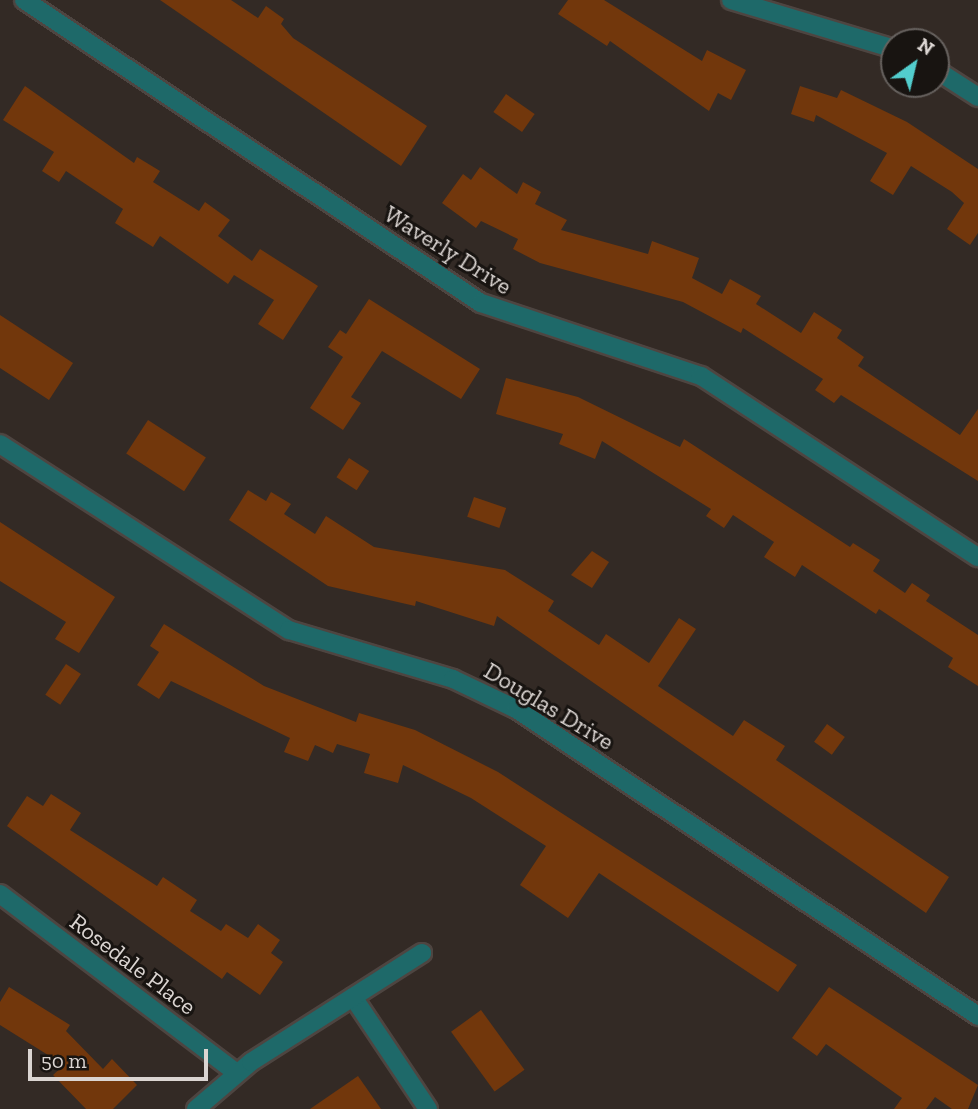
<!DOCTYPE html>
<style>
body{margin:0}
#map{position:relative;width:978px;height:1109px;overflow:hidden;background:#332a25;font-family:"Zilla Slab",serif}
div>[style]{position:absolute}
.building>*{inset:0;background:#72370c;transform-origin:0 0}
.roads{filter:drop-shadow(2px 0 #4e4541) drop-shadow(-2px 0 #4e4541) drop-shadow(0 2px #4e4541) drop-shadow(0 -2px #4e4541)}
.minor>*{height:18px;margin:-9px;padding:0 9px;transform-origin:9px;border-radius:9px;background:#1e6969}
span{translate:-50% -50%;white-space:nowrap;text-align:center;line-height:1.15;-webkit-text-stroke:6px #181411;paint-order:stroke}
.street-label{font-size:24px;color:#dbd5d2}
.north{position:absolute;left:880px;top:28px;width:70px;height:70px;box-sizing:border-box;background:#181411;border:2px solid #66615e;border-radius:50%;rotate:34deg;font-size:19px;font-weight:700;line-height:28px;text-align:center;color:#dbd5d2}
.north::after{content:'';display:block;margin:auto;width:24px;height:32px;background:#52cdcd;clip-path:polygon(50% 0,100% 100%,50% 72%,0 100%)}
.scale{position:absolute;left:28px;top:1049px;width:180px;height:32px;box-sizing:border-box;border:4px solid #dbd5d2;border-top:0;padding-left:9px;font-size:21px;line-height:24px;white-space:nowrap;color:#dbd5d2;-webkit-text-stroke:5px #181411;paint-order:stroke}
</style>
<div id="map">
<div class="building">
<div style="clip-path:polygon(160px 0,231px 0,258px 18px,266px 6px,284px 19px,281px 24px,293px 38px,427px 126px,401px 166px)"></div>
<div style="clip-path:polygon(568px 0,604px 0,702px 61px,707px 50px,746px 70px,731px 100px,718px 93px,709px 111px,610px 41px,607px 46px,558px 14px)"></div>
<div style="clip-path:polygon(25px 86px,134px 163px,137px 157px,160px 171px,153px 182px,199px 211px,205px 202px,230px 220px,218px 236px,252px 261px,260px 249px,318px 286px,283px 340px,258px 324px,274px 300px,234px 275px,228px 284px,160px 236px,153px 247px,115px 223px,123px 209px,66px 171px,59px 182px,42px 171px,54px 152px,3px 120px)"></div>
<div style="clip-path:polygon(800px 86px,837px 98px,841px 90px,907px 122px,978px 169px,978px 233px,970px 245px,947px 229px,964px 203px,952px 192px,911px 166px,893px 195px,870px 181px,887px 153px,816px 115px,814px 122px,791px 114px)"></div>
<div style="left:506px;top:94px;width:35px;height:22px;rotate:35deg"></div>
<div style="clip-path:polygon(480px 167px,517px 194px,523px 182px,541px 192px,535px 204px,567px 220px,561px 230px,648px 254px,652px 241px,699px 258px,692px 278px,722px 294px,730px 279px,761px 296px,756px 304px,801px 333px,814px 312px,842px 330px,837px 338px,864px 357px,858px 366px,960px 435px,978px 409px,978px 481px,841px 395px,834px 403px,815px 390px,823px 379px,743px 328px,741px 333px,683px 302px,540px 263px,513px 249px,518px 239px,481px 221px,476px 228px,442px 203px,463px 174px,471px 180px)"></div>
<div style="clip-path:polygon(369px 299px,480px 369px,461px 399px,382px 351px,351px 397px,361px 403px,343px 430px,310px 408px,343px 357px,328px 347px,340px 330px,346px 334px)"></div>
<div style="clip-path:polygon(0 315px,73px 363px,49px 400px,0 368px)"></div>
<div style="clip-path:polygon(506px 378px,578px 397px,680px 447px,684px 439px,850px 547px,853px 543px,880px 560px,873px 571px,905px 593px,912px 583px,930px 595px,926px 601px,978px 635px,978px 686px,948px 667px,953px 658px,879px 609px,876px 614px,802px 565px,795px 577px,764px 557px,774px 542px,733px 515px,724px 528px,706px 516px,711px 509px,602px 441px,595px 459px,559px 444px,563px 434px,496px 414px)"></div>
<div style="left:148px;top:420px;width:69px;height:40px;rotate:33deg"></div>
<div style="left:349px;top:458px;width:24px;height:23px;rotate:33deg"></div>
<div style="clip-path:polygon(248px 490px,266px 501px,271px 492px,291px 504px,284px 514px,315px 534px,326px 516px,374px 547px,505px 570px,554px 601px,548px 611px,599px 645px,606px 634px,649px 663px,679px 618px,696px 629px,658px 686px,733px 736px,744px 720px,785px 746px,776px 760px,949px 877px,926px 913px,497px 616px,494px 626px,416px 601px,415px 606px,328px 586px,229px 520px)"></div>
<div style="left:474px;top:497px;width:34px;height:21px;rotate:19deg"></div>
<div style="clip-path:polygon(0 522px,115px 597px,79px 653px,55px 639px,66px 622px,0 581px)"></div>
<div style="clip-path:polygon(592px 551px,609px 562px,592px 588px,571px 575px)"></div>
<div style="clip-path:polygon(164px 624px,264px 686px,356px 722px,359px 713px,415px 730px,498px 772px,797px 965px,778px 992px,599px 873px,568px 918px,520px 885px,546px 846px,471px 798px,403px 765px,398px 783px,364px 773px,370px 754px,337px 744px,333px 753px,315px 745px,308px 761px,284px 752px,290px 738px,171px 681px,159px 699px,137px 685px,159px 652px,150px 646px)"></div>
<div style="left:66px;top:664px;width:18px;height:37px;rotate:34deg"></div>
<div style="left:827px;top:724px;width:22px;height:22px;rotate:36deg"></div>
<div style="clip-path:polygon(51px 794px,81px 813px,70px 830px,157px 886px,163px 877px,197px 900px,190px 911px,221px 931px,226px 924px,248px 938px,258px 924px,280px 940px,271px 953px,283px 962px,260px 995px,227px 972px,222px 979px,7px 826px,27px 796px,43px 806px)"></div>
<div style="clip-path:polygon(9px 987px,70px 1025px,66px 1031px,103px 1069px,112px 1059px,137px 1085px,113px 1109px,86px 1109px,53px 1075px,64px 1065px,0 1025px,0 1002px)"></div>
<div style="clip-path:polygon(829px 987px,978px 1085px,968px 1109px,952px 1109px,935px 1097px,926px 1109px,894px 1109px,902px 1098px,826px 1044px,817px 1056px,792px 1038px)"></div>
<div style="left:481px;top:1010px;width:74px;height:37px;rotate:54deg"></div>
<div style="clip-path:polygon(358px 1076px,381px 1109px,310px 1109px)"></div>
</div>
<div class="roads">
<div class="minor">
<div style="left:24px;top:0;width:548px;rotate:33.55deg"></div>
<div style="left:481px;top:303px;width:232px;rotate:18.4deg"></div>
<div style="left:701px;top:376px;width:331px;rotate:33.2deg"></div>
<div style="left:731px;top:0;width:170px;rotate:16.7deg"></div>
<div style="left:936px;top:70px;width:50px;rotate:32.7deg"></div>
<div style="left:0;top:444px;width:344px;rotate:32.8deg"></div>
<div style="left:289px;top:630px;width:171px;rotate:16.6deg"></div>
<div style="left:453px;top:679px;width:70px;rotate:25.5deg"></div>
<div style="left:516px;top:709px;width:555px;rotate:33.6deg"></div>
<div style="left:0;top:894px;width:297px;rotate:37.1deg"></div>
<div style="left:353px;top:997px;width:135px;rotate:56.2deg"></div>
<div style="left:196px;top:1109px;width:72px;rotate:-40.5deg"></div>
<div style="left:251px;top:1062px;width:203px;rotate:-32.5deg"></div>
</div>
</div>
<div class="street-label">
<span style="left:448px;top:250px;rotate:32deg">Waverly Drive</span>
<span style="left:549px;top:706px;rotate:31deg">Douglas Drive</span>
<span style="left:133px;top:964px;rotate:37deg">Rosedale Place</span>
</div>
<div class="north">N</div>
<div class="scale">50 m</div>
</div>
